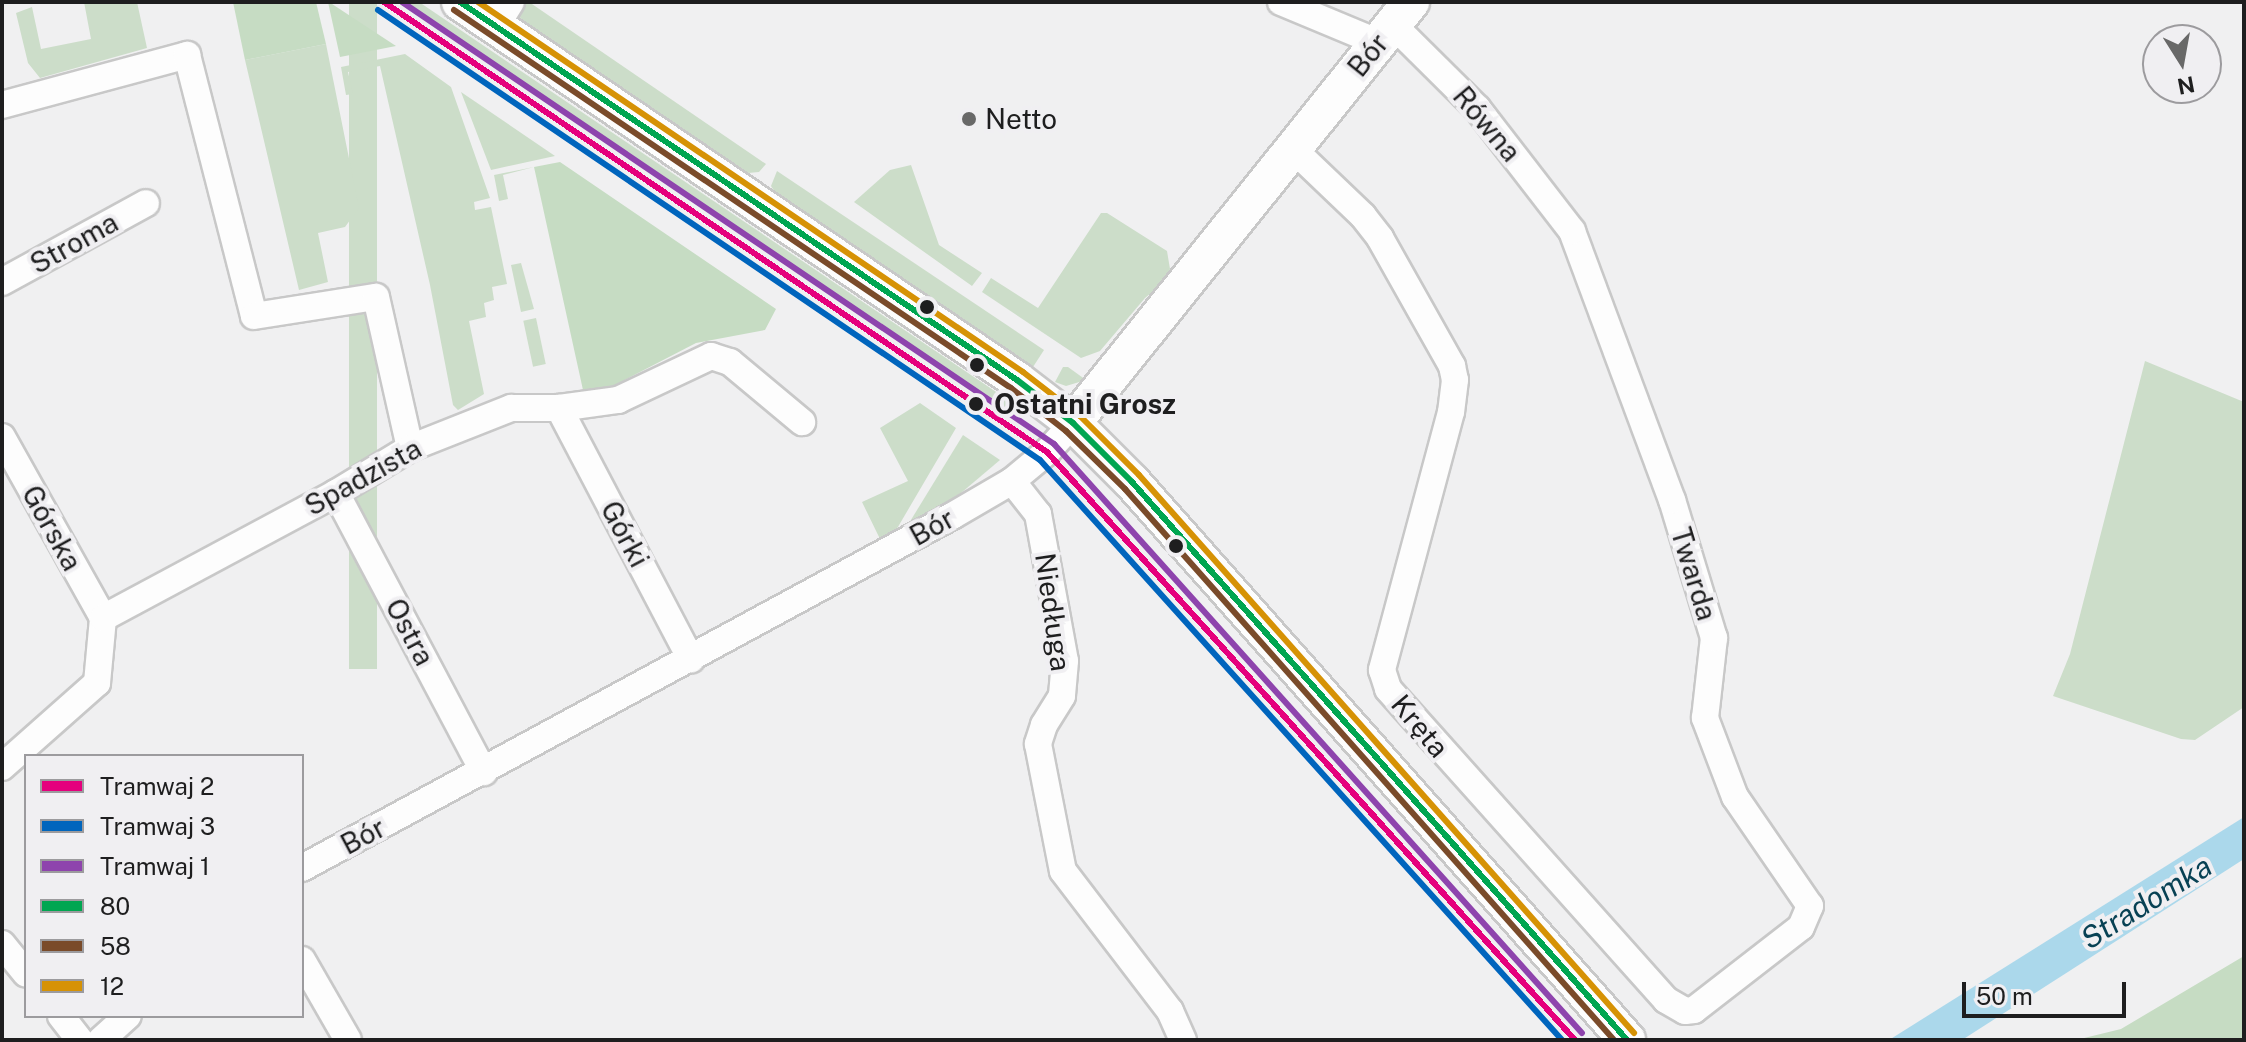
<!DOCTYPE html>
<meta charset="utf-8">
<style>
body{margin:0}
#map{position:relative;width:2246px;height:1042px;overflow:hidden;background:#f0f0f1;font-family:"Public Sans",sans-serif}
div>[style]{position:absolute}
.green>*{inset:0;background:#ccddc9;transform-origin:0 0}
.forest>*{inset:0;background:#c6dcc3}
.water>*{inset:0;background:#abd8eb}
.roads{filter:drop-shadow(2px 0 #c8c8c8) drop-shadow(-2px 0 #c8c8c8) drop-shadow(0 2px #c8c8c8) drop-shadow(0 -2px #c8c8c8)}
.street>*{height:26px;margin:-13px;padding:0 13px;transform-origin:13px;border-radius:13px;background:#fdfdfd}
.secondary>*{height:36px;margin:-18px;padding:0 18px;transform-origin:18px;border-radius:18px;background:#fdfdfd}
.bus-1>*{height:6px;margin:-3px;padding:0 3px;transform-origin:3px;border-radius:3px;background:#00a651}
.bus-2>*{height:6px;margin:-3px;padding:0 3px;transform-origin:3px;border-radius:3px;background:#7a4b2a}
.bus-3>*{height:6px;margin:-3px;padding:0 3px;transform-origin:3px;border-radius:3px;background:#d69205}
.tram-1>*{height:6px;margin:-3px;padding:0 3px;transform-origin:3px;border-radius:3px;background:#e5007d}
.tram-2>*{height:6px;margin:-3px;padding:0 3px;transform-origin:3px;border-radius:3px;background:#0065bd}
.tram-3>*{height:6px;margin:-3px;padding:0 3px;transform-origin:3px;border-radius:3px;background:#8e44ad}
.dots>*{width:22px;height:22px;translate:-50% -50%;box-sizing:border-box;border:4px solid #f0eff2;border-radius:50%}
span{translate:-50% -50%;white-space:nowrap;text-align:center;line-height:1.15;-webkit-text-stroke:8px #f0eff2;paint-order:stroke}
.street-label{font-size:28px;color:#1e1e1f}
.poi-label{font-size:28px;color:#1e1e1f}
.left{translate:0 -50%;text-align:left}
.stop-label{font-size:28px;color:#1e1e1f;font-weight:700}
.water-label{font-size:30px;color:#084154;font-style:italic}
.frame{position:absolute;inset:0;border:4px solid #1e1e1f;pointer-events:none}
.legend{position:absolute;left:24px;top:754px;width:280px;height:264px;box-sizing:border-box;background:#f0eff2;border:2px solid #9c9b9e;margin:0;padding:10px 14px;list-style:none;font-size:24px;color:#1e1e1f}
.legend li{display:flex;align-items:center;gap:16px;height:40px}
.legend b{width:40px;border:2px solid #9c9b9e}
.north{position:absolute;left:2142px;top:24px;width:80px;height:80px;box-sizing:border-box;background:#f0eff2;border:2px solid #9c9b9e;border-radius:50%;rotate:169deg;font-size:22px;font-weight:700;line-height:32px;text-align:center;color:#1e1e1f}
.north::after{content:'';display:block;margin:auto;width:28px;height:36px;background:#686868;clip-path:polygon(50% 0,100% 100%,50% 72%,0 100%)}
.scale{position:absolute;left:1962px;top:982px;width:164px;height:36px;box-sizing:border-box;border:4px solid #1e1e1f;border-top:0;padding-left:10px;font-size:24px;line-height:28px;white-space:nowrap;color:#1e1e1f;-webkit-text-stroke:6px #f0eff2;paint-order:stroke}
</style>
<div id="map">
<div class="green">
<div style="clip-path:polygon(84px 2px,137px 2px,147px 48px,40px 78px,28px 63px,16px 13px,32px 7px,41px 49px,91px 39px)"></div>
<div style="left:349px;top:2px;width:28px;height:667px"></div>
<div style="clip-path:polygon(406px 2px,419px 2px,1011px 402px,1006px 409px)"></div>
<div style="clip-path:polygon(522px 2px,529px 2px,766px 164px,759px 172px,748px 173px,526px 25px,519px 16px)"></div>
<div style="clip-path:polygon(326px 44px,359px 208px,345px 227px,318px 233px,328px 282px,299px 290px,245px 60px)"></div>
<div style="clip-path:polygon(405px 54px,451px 87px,490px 198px,474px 202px,475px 210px,491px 207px,507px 284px,492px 287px,494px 300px,484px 303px,486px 317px,469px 321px,484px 394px,458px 410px,453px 405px,430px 285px,380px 66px,348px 72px,353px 94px,346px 95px,341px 67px)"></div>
<div style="clip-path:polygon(461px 92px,555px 156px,491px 170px)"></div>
<div style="clip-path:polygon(911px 165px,939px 245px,982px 273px,972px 286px,854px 202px,890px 170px)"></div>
<div style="clip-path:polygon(534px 167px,503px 175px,508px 199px,499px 201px,494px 175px)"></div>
<div style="clip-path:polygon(777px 171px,1044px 350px,1033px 367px,776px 194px,771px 186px)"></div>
<div style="clip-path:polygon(1101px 213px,1107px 213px,1167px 251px,1170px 269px,1168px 279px,1145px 298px,1100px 351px,1081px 358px,982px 292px,991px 278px,1038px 308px)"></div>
<div style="clip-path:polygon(521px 263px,534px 309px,521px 312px,511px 265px)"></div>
<div style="left:536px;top:318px;width:47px;height:13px;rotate:78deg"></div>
<div style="clip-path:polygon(2145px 361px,2244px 402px,2244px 707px,2195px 740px,2181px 739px,2053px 696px,2070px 654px)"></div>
<div style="clip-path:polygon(1063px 367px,1068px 367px,1086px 380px,1066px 386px,1055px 382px)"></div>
<div style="clip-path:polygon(920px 403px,956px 428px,895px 532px,880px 539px,862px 502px,908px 481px,880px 428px)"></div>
<div style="clip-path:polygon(963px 435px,1000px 460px,961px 493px,906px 528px)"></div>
</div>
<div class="forest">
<div style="clip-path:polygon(233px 2px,316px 2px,326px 44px,245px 60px)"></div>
<div style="clip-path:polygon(328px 2px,329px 2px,396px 46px,340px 57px)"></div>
<div style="clip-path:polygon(560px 162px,776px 309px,765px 330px,696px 343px,613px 386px,583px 390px,534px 167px)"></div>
<div style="clip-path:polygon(2244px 956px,2244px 1040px,2076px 1040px,2121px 1029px)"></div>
</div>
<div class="water">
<div style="clip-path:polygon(2244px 817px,2244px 859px,1962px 1040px,1889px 1040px)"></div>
</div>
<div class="roads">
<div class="street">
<div style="left:1281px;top:2px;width:104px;rotate:22.6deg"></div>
<div style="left:496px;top:26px;width:28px;rotate:-58deg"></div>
<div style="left:2px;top:105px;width:192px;rotate:-15.1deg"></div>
<div style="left:187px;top:55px;width:269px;rotate:75.6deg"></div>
<div style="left:254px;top:316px;width:123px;rotate:-8.9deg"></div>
<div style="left:376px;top:297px;width:155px;rotate:77.3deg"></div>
<div style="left:1293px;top:149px;width:97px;rotate:43.7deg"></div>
<div style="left:1363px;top:216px;width:28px;rotate:52deg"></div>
<div style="left:1380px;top:238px;width:147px;rotate:60.6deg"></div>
<div style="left:1452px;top:366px;width:14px;rotate:78deg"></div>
<div style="left:1455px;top:380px;width:32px;rotate:97deg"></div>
<div style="left:1451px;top:412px;width:267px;rotate:105deg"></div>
<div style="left:1382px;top:670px;width:20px;rotate:72deg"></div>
<div style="left:1388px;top:689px;width:417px;rotate:48.2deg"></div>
<div style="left:1666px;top:1000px;width:22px;rotate:30deg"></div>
<div style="left:1685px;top:1011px;width:9px;rotate:-6deg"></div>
<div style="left:1694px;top:1010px;width:135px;rotate:-37.8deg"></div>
<div style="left:1801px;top:927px;width:23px;rotate:-67deg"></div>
<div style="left:1810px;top:906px;width:132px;rotate:-124.5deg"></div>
<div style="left:1735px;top:797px;width:85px;rotate:-110.8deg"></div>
<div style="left:1705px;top:718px;width:81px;rotate:-83.6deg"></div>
<div style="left:1714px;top:638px;width:144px;rotate:-106.9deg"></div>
<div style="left:1672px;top:500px;width:287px;rotate:-110.4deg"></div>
<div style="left:1572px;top:231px;width:155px;rotate:-127.7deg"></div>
<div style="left:1477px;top:108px;width:118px;rotate:-135.3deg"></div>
<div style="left:2px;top:282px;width:164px;rotate:-28.7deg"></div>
<div style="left:559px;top:408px;width:284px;rotate:62.3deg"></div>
<div style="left:2px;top:437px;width:207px;rotate:60.8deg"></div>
<div style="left:1012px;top:481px;width:42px;rotate:51.8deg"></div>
<div style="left:1038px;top:514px;width:149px;rotate:79.6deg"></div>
<div style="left:1065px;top:661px;width:35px;rotate:95deg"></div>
<div style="left:1062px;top:696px;width:34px;rotate:122deg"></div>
<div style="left:1044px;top:725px;width:20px;rotate:108deg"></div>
<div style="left:1038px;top:744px;width:129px;rotate:78.9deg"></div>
<div style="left:1063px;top:871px;width:176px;rotate:52.6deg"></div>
<div style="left:1170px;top:1011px;width:32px;rotate:66deg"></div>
<div style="left:336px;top:493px;width:316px;rotate:62.1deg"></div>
<div style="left:2px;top:767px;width:127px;rotate:-41.5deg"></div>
<div style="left:97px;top:683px;width:65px;rotate:-84.7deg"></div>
<div style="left:103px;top:618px;width:264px;rotate:-28.2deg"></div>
<div style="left:336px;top:493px;width:87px;rotate:-31.3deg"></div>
<div style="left:410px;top:448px;width:109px;rotate:-21.6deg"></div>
<div style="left:511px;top:408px;width:48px"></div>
<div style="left:559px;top:408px;width:60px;rotate:-7.7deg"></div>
<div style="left:618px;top:400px;width:103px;rotate:-25.3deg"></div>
<div style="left:711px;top:356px;width:20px;rotate:18deg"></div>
<div style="left:730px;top:362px;width:94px;rotate:39.8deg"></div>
<div style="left:302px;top:868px;width:739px;rotate:-28.44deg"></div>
<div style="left:952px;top:516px;width:69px;rotate:-30.3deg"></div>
<div style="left:1012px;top:481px;width:45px;rotate:-39.6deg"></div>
<div style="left:1047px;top:452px;width:39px;rotate:-48deg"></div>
<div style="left:2px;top:944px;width:38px;rotate:51deg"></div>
<div style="left:302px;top:960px;width:92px;rotate:60.1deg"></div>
<div style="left:61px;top:1016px;width:31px;rotate:52deg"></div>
<div style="left:101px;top:1040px;width:36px;rotate:-42deg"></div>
</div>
<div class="secondary">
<div style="left:460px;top:2px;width:673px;rotate:34.16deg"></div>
<div style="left:1017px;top:380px;width:71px;rotate:37.5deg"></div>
<div style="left:1073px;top:423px;width:83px;rotate:45deg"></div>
<div style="left:1132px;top:482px;width:746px;rotate:48.42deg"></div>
<div style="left:1073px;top:423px;width:540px;rotate:-51.24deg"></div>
</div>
</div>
<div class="bus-1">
<div style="left:460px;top:2px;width:673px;rotate:34.16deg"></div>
<div style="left:1017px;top:380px;width:71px;rotate:37.5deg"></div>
<div style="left:1073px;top:423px;width:83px;rotate:45deg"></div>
<div style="left:1132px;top:482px;width:746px;rotate:48.42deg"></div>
</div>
<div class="bus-2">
<div style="left:454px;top:10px;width:673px;rotate:34.16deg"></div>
<div style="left:1011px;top:388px;width:70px;rotate:38deg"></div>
<div style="left:1066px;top:431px;width:83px;rotate:44.5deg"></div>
<div style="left:1125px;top:489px;width:737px;rotate:48.41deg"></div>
</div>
<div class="bus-3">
<div style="left:478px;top:2px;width:659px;rotate:34.17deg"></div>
<div style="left:1023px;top:372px;width:72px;rotate:37.7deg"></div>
<div style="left:1080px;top:416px;width:83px;rotate:45deg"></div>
<div style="left:1139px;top:475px;width:746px;rotate:48.42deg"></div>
</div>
<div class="tram-1">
<div style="left:384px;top:2px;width:801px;rotate:34.17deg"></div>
<div style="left:1047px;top:452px;width:790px;rotate:48.08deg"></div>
</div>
<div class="tram-2">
<div style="left:378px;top:10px;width:800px;rotate:34.21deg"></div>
<div style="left:1040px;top:460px;width:780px;rotate:48.01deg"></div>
</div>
<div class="tram-3">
<div style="left:402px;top:2px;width:788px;rotate:34.13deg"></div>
<div style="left:1054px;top:444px;width:791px;rotate:48.13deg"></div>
</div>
<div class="dots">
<div style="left:969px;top:119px;background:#686868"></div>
<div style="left:927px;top:307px;background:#1e1e1f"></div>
<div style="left:977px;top:365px;background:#1e1e1f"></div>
<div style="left:976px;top:404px;background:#1e1e1f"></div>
<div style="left:1176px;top:546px;background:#1e1e1f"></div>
</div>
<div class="street-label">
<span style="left:1368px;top:55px;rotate:-51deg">Bór</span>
<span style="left:1487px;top:124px;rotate:50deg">Równa</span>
<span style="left:74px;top:243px;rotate:-29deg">Stroma</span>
<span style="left:363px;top:477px;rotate:-29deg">Spadzista</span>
<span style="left:932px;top:527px;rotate:-29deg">Bór</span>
<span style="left:52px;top:528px;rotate:61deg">Górska</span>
<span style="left:625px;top:534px;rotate:62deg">Górki</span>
<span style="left:1694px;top:574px;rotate:73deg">Twarda</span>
<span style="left:1053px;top:612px;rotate:82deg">Niedługa</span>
<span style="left:410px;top:632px;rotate:62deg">Ostra</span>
<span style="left:1420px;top:726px;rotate:50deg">Kręta</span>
<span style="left:363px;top:836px;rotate:-28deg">Bór</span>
</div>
<div class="poi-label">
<span class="left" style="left:985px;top:119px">Netto</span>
</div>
<div class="stop-label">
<span class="left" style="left:994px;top:404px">Ostatni Grosz</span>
</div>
<div class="water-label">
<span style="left:2146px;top:902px;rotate:-32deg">Stradomka</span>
</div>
<div class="frame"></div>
<ul class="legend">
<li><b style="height:10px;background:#e5007d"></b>Tramwaj 2</li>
<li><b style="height:10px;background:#0065bd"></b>Tramwaj 3</li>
<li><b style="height:10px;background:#8e44ad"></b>Tramwaj 1</li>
<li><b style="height:10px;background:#00a651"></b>80</li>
<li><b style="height:10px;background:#7a4b2a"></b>58</li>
<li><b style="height:10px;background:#d69205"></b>12</li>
</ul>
<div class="north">N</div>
<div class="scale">50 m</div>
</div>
